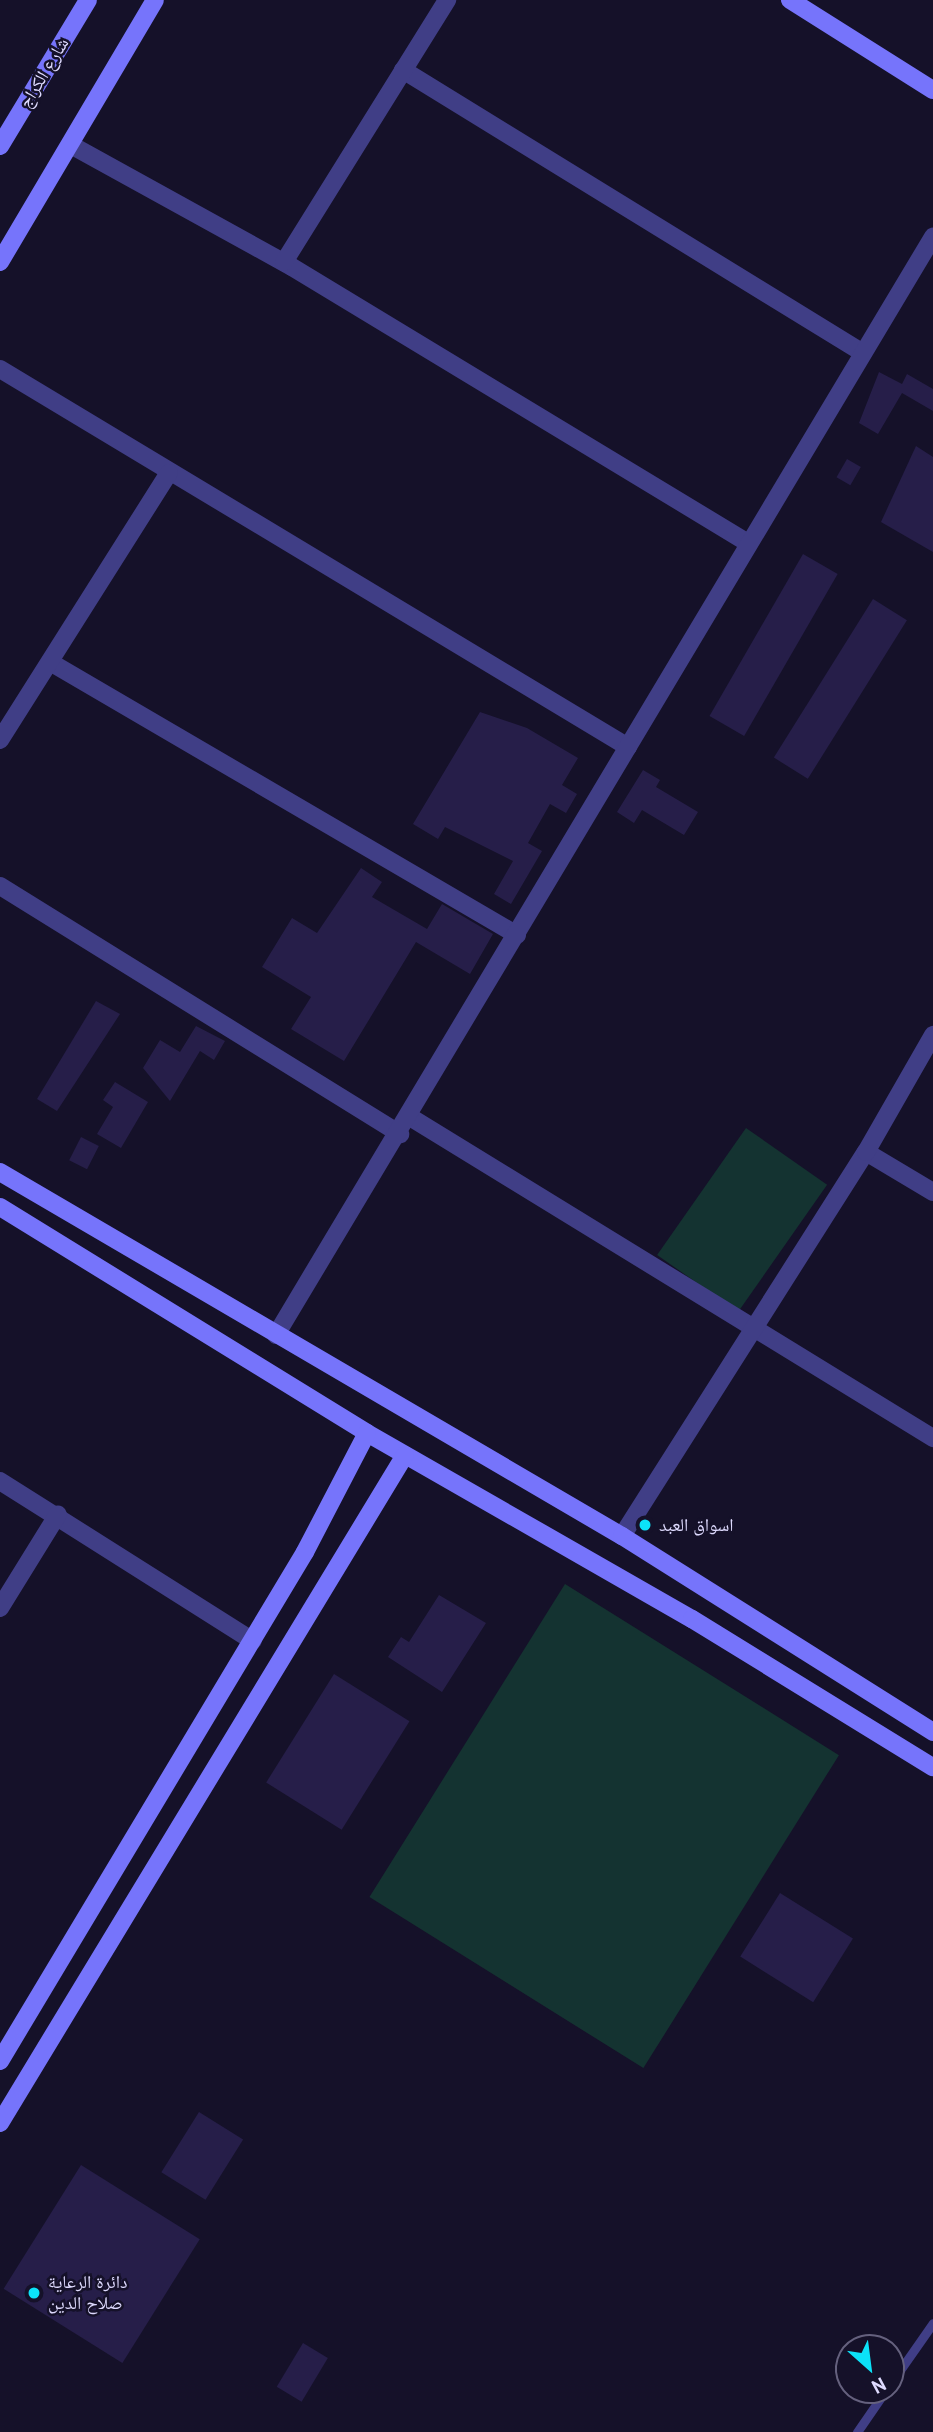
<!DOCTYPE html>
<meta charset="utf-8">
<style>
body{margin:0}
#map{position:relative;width:933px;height:2432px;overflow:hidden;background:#151129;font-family:"PT Sans","Noto Naskh Arabic",sans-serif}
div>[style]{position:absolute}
.green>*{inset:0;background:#143331;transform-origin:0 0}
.building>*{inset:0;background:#261e49;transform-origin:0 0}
.lane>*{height:9px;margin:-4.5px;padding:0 4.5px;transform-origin:4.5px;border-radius:4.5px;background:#403e86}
.street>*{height:18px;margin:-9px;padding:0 9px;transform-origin:9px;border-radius:9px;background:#403e86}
.secondary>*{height:18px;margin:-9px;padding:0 9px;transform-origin:9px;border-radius:9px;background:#7674fb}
.dots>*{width:19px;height:19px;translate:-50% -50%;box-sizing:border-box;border:4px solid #151129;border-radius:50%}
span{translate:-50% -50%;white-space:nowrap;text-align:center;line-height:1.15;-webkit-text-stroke:5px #151129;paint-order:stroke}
.street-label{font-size:18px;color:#dedafe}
.poi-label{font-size:18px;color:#dedafe}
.left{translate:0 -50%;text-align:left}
.north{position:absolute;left:835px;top:2334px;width:70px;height:70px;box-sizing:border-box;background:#151129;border:2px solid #65617e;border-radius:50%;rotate:152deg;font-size:19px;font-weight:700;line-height:28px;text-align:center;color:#dedafe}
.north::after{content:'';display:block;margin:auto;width:24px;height:32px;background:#0ce2f8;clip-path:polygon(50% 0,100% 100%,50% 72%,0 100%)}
</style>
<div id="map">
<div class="green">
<div style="left:746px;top:1128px;width:99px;height:155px;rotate:35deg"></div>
<div style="left:565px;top:1584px;width:323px;height:369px;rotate:32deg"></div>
</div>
<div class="building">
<div style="clip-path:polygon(879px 372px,902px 384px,907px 374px,933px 389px,933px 411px,902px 393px,878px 434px,859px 423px)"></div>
<div style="clip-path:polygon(916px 446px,933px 457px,933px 552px,881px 522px)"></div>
<div style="left:847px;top:459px;width:16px;height:21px;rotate:30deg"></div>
<div style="left:803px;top:554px;width:40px;height:187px;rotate:30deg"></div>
<div style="left:873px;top:599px;width:40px;height:187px;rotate:32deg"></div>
<div style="clip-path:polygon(480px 712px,527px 728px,578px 758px,562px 785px,577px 794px,566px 813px,550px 804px,528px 843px,542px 851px,511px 904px,494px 894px,513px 861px,445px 827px,438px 839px,413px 824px)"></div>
<div style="clip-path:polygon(643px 770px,660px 780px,656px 787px,698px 812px,684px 835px,642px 810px,634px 823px,617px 812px)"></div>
<div style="clip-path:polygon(361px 868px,382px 882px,372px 897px,427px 929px,442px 904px,493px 934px,470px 974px,416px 942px,344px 1061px,291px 1029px,311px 997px,262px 967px,292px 918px,317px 933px)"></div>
<div style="clip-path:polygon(96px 1001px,120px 1014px,57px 1111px,37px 1099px)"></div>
<div style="clip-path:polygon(196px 1026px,225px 1041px,214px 1060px,200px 1051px,170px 1101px,143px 1068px,160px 1040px,180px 1052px)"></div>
<div style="clip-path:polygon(115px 1082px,148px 1102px,121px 1148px,97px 1134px,113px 1107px,103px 1100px)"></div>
<div style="left:81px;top:1137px;width:20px;height:26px;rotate:27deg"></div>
<div style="clip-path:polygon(439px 1595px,486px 1623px,442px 1692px,388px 1657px,401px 1637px,409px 1642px)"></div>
<div style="left:334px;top:1674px;width:89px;height:128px;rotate:32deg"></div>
<div style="left:780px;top:1893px;width:86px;height:75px;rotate:32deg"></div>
<div style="left:199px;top:2112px;width:52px;height:71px;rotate:32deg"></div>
<div style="left:81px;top:2165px;width:140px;height:146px;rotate:32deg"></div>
<div style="left:303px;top:2343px;width:29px;height:51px;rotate:31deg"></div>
</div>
<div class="lane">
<div style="left:891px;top:2383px;width:73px;rotate:-55deg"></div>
<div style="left:857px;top:2432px;width:51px;rotate:-55.4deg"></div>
</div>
<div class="street">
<div style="left:403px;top:70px;width:540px;rotate:31.6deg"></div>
<div style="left:71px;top:145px;width:252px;rotate:28.9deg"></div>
<div style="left:292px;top:267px;width:533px;rotate:31.18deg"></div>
<div style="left:284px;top:262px;width:309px;rotate:-58.1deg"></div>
<div style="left:0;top:369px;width:733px;rotate:31.04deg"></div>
<div style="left:50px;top:662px;width:541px;rotate:30.31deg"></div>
<div style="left:0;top:740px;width:316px;rotate:-57.7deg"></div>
<div style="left:0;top:886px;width:471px;rotate:31.8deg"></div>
<div style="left:410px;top:1117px;width:614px;rotate:31.54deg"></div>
<div style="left:866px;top:1152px;width:78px;rotate:30.8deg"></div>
<div style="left:276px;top:1335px;width:1280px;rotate:-59.11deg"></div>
<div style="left:0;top:1481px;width:299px;rotate:32.3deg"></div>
<div style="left:622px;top:1536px;width:455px;rotate:-57.6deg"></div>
<div style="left:866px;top:1152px;width:135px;rotate:-60.2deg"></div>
<div style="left:0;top:1608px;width:110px;rotate:-58.3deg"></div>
</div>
<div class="secondary">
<div style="left:790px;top:0;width:169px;rotate:32.2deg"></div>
<div style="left:0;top:146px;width:170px;rotate:-58.9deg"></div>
<div style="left:0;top:262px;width:304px;rotate:-59.4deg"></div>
<div style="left:0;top:1172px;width:721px;rotate:30.34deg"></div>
<div style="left:622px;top:1536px;width:368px;rotate:32.2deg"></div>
<div style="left:0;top:1207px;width:431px;rotate:31.6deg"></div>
<div style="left:367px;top:1433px;width:374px;rotate:29.8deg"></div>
<div style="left:692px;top:1619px;width:283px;rotate:31.6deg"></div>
<div style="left:0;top:2061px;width:593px;rotate:-59.07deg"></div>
<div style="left:305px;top:1552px;width:134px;rotate:-62.5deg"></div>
<div style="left:0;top:2123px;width:781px;rotate:-58.77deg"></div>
</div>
<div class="dots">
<div style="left:645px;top:1525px;background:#0ce2f8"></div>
<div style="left:34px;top:2293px;background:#0ce2f8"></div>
</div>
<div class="street-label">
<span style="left:44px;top:73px;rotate:-59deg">شارع الكراج</span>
</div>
<div class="poi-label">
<span class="left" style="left:659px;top:1525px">اسواق العبد</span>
<span class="left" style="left:48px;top:2293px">دائرة الرعاية<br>صلاح الدين</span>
</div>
<div class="north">N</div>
</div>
